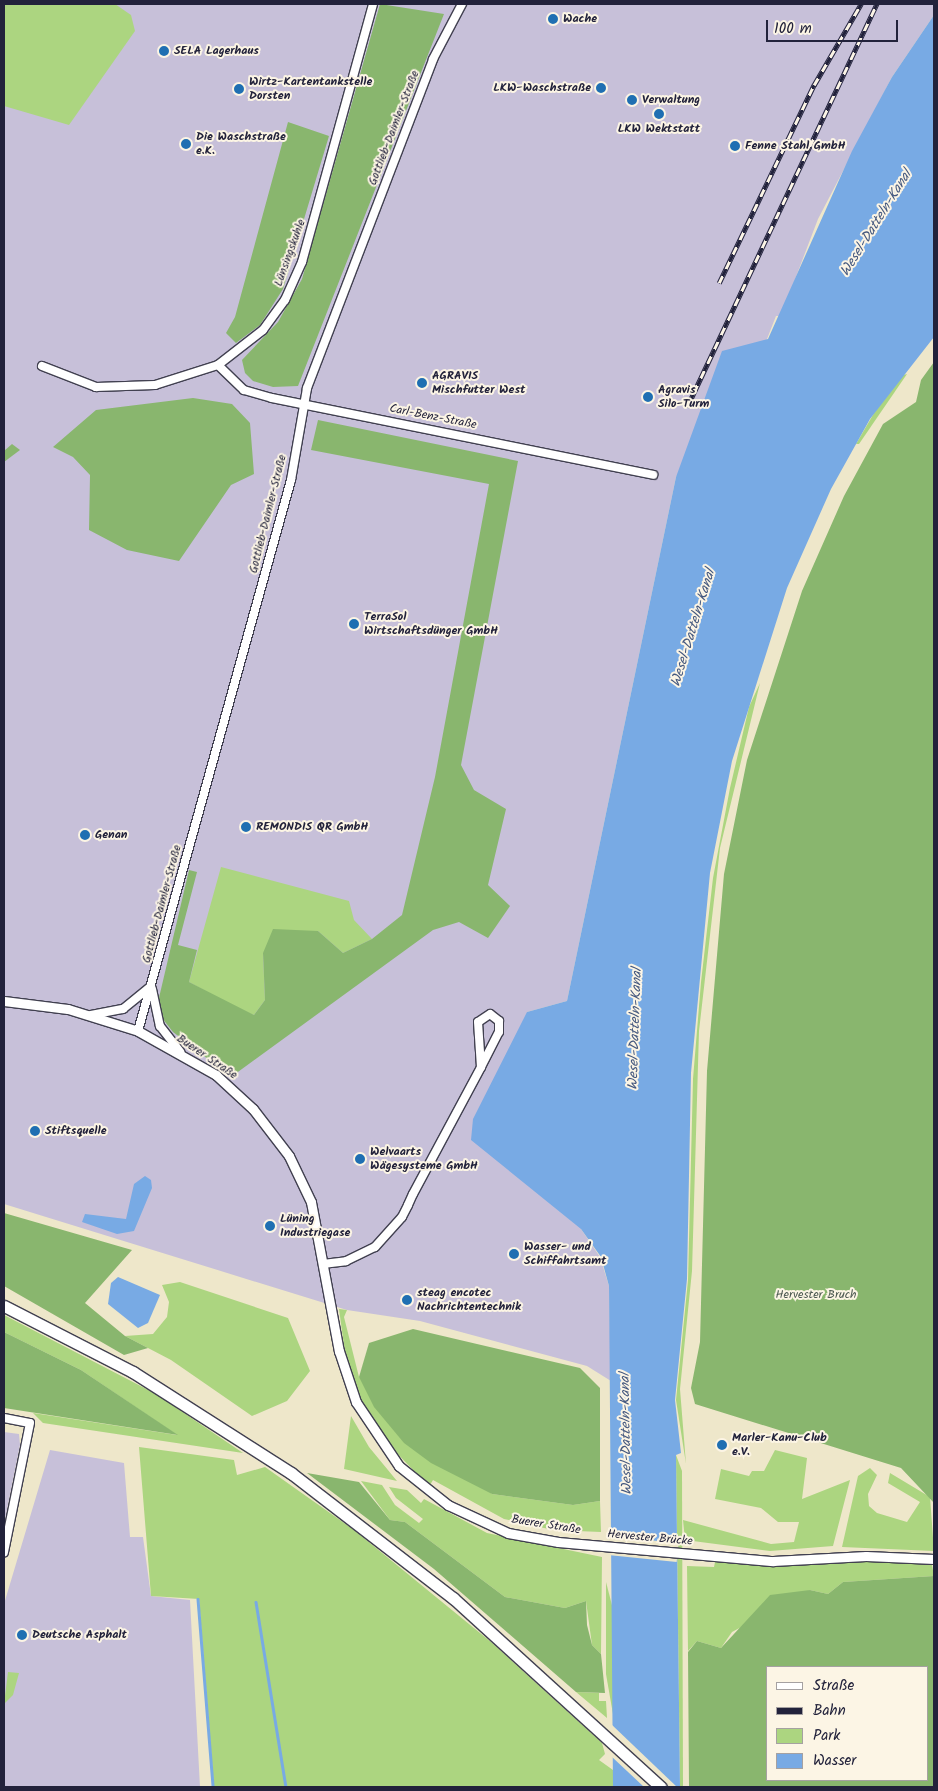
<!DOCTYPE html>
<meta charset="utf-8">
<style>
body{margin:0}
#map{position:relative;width:938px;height:1791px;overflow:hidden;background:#eee7ca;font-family:Kalam,sans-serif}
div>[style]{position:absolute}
.industrial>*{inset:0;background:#c7c0d9}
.green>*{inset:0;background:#acd580}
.forest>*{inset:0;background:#89b66e}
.water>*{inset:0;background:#78aae4}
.pier>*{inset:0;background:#eee7ca;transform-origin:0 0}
.stream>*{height:2.5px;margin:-1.25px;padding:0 1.25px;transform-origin:1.25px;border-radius:1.25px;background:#78aae4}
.roads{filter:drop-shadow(1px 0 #414050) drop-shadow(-1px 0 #414050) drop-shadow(0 1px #414050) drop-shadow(0 -1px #414050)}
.minor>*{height:8px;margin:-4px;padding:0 4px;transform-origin:4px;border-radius:4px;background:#fff}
.tertiary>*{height:9px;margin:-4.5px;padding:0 4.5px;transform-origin:4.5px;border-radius:4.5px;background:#fff}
.primary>*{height:11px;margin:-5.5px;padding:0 5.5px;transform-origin:5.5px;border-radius:5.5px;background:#fff}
.rail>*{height:4.5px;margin-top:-2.25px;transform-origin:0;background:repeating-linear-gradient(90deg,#fcf5e5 0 8px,#22223b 0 16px);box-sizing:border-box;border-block:1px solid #22223b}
.dots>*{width:14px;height:14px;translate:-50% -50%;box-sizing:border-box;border:2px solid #fcf5e5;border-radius:50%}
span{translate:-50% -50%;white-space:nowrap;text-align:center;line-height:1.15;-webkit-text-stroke:4px #fcf5e5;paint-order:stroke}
.poi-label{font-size:12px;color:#22223b;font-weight:700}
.left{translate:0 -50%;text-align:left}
.right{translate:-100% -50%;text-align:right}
.street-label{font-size:12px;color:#22223b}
.park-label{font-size:12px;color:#4b5850}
.water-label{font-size:14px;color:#44587f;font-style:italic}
.frame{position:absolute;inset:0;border:5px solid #22223b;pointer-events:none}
.legend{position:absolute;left:766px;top:1666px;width:162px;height:115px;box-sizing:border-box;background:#fcf5e5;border:1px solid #a5a1a1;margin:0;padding:6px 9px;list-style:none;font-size:15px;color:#22223b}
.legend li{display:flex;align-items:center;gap:10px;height:25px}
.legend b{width:25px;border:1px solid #a5a1a1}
.scale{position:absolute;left:766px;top:20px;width:132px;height:22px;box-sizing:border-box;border:2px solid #22223b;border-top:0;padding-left:6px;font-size:15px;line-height:18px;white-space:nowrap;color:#22223b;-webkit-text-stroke:4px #fcf5e5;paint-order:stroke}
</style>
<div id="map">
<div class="industrial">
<div style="clip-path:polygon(4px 4px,934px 4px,934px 15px,892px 77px,818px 219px,781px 316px,776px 316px,767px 339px,676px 477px,567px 1001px,527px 1012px,581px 1229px,600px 1257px,609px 1286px,611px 1381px,587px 1366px,420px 1321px,347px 1310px,4px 1204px)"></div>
<div style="clip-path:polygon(4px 1432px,19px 1434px,20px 1445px,4px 1525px)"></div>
<div style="clip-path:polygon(50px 1450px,124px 1463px,130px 1537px,143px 1537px,151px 1596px,190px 1600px,200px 1787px,4px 1787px,4px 1604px)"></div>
</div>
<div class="green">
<div style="clip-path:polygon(4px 4px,115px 4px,131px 15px,135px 31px,69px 125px,4px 106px)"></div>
<div style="clip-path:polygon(907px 374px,859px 444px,856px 444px,884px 396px,900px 376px)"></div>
<div style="clip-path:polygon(760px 683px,720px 848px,699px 1031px,692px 1271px,680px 1389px,686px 1464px,676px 1400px,688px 1280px,693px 1079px,701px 982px,713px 878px,730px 788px,749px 707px)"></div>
<div style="clip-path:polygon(221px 867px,349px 901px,354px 920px,372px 939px,343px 953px,318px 931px,263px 953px,265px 1000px,254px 1015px,240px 1010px,189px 982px)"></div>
<div style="clip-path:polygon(180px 1282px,288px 1318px,310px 1371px,287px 1401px,252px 1416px,171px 1360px,125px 1336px,153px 1334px,167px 1317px,169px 1302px,162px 1285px)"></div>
<div style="clip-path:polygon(339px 1309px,347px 1310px,344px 1317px,359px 1377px,492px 1494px,573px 1505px,600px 1501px,601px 1532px,553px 1530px,504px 1519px,433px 1480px,430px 1485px,416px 1473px,389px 1445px,359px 1397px,346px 1360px)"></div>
<div style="clip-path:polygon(4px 1315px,156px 1394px,243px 1453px,43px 1423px,33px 1413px,177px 1435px,81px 1370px,4px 1332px)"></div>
<div style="clip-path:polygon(351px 1416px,369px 1447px,397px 1481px,344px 1469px)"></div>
<div style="clip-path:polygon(139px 1447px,234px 1460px,237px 1475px,265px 1467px,354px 1530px,491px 1642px,602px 1743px,605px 1754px,599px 1760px,613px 1770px,613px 1787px,214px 1787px,199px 1599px,151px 1596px)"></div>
<div style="clip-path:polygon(775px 1450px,807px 1458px,802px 1499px,850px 1480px,833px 1546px,770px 1551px,685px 1540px,683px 1520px,771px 1544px,794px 1542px,799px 1522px,778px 1522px,761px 1508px,715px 1499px,721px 1469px,749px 1476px,752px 1471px,764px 1471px)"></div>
<div style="clip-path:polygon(676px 1455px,682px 1471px,683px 1787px,680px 1787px)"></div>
<div style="clip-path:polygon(870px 1468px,877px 1475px,868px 1494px,869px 1506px,877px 1513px,907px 1522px,920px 1502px,888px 1483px,890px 1473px,930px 1497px,934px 1551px,842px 1547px,858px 1476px)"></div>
<div style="clip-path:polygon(361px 1481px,382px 1485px,395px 1505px,419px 1523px,423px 1519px,396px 1498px,389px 1487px,407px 1490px,421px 1503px,424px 1499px,487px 1533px,602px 1557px,601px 1654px,592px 1645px,586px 1601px,565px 1608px,505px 1597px,405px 1522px,390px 1520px)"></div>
<div style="clip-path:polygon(885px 1561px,932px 1565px,934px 1576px,843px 1582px,828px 1594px,810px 1590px,732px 1632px,721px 1648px,697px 1641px,688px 1651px,687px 1566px,714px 1567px,715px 1562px,776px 1566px)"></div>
<div style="clip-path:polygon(606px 1582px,614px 1613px,614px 1720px,606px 1674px)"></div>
<div style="clip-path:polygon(8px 1672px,19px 1673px,13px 1695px,4px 1704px)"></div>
<div style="clip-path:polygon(576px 1692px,599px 1693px,599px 1701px,606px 1701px,607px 1718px)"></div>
</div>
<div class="forest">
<div style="clip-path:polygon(380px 4px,444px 14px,298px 386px,273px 387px,253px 381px,245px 373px,242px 360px,278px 322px,302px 279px)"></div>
<div style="clip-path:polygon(288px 122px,329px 136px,283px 289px,260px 325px,236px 343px,226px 333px,235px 317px)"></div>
<div style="clip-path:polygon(934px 362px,934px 1503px,901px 1468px,695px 1404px,691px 1388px,700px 1342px,707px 1071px,724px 874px,747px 760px,802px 591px,844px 496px,883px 424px,916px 402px,921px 380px)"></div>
<div style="clip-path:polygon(193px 398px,232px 404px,250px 423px,254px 474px,231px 485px,179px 561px,127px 550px,89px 530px,90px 475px,73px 457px,53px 447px,96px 410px)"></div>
<div style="clip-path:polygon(318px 420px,518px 461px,461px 765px,474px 790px,506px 809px,488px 885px,510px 906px,488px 938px,459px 922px,433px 930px,231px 1077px,173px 1032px,162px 1018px,158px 1002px,189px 870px,197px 872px,178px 945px,197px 950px,189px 982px,254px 1015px,265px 1000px,263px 953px,273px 929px,318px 931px,343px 953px,372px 939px,402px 915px,435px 777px,489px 484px,311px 450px)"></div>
<div style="clip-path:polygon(12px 444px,20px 450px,4px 462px,4px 451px)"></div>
<div style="clip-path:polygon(4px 1213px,132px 1250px,85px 1303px,125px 1336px,148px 1348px,124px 1355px,4px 1286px)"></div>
<div style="clip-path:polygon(413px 1329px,580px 1368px,600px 1388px,600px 1501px,573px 1505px,492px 1494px,431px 1463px,404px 1443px,374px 1407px,359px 1377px,369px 1343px)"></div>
<div style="clip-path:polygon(4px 1332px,81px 1370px,178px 1435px,4px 1408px)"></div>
<div style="clip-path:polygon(307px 1473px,359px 1482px,390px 1520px,405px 1522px,505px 1597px,565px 1608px,586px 1601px,587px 1625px,592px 1645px,601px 1654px,605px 1693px,576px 1692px,434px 1569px)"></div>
<div style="clip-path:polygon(evenodd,934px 1576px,934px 1787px,689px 1787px,688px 1652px,697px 1641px,721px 1648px,770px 1595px,810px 1590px,828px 1594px,843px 1582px,934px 1576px,767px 1667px,927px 1667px,927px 1780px,767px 1780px,767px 1667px)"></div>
</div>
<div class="water">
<div style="clip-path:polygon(934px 15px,934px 337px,870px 419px,831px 489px,787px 588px,732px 761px,710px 873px,691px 1073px,687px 1279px,675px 1400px,681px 1453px,676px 1455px,680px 1787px,613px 1787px,609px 1286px,601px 1257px,581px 1229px,471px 1140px,473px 1119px,527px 1012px,567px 1001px,676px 477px,722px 351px,768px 339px,852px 151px,892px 77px)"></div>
<div style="clip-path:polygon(145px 1176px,151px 1180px,152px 1188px,134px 1231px,117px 1234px,82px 1222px,85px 1214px,126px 1219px,134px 1184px)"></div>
<div style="clip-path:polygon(118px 1277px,160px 1295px,148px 1323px,138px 1328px,108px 1304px,111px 1283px)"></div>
</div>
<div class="pier">
<div style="left:610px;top:1536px;width:69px;height:19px;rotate:6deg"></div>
<div style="clip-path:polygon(611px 1724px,677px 1787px,644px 1787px,611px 1756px)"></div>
</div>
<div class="stream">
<div style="left:198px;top:1599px;width:189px;rotate:85.4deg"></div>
<div style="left:256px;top:1602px;width:187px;rotate:80.8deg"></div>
</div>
<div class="roads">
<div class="minor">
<div style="left:218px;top:365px;width:36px;rotate:44deg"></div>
<div style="left:244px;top:390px;width:29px;rotate:16deg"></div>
<div style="left:272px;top:398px;width:389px;rotate:11.4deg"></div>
<div style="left:42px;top:366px;width:58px;rotate:21.3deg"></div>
<div style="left:96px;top:387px;width:59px;rotate:-1.9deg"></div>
<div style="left:155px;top:385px;width:66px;rotate:-17.6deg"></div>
<div style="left:218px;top:365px;width:57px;rotate:-37.9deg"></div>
<div style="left:263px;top:330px;width:37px;rotate:-54deg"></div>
<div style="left:285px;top:300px;width:42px;rotate:-65.9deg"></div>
<div style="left:302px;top:262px;width:268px;rotate:-74.6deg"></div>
<div style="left:152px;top:989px;width:38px;rotate:78deg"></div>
<div style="left:160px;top:1026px;width:33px;rotate:52deg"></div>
<div style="left:91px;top:1015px;width:33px;rotate:-11deg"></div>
<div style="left:123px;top:1009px;width:35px;rotate:-39deg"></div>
<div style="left:138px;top:1031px;width:572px;rotate:-74.48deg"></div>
<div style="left:291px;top:480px;width:93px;rotate:-80.1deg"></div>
<div style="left:307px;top:388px;width:352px;rotate:-69deg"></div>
<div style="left:433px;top:59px;width:62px;rotate:-62.2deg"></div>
<div style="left:323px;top:1264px;width:23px;rotate:-7deg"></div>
<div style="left:346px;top:1261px;width:32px;rotate:-26deg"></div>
<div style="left:375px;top:1247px;width:40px;rotate:-48deg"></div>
<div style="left:402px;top:1217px;width:13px;rotate:-63deg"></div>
<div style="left:408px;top:1205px;width:12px;rotate:-66deg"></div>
<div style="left:413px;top:1194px;width:144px;rotate:-61.8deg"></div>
<div style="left:481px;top:1067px;width:39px;rotate:-63deg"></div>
<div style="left:499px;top:1032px;width:11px;rotate:-90deg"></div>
<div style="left:499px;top:1021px;width:11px;rotate:-142deg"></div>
<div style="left:490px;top:1014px;width:14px;rotate:146deg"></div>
<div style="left:478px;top:1022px;width:45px;rotate:86.2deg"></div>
<div style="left:4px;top:1418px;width:26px;rotate:11deg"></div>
<div style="left:30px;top:1423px;width:132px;rotate:101.4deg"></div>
</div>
<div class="tertiary">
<div style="left:4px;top:1001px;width:64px;rotate:7.1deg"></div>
<div style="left:68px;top:1009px;width:73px;rotate:17.4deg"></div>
<div style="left:138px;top:1031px;width:90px;rotate:29.4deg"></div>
<div style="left:216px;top:1075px;width:50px;rotate:42.6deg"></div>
<div style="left:253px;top:1109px;width:59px;rotate:52.5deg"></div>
<div style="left:289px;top:1156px;width:51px;rotate:64.4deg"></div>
<div style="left:311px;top:1202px;width:152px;rotate:79.4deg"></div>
<div style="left:339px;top:1351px;width:54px;rotate:71.6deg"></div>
<div style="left:356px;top:1402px;width:77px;rotate:56.1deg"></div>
<div style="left:399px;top:1466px;width:63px;rotate:38.5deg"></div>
<div style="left:448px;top:1505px;width:66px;rotate:25deg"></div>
<div style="left:508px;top:1533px;width:51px;rotate:10.2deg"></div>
<div style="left:558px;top:1542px;width:216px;rotate:5.1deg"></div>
<div style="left:773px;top:1561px;width:93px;rotate:-3.1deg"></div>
<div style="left:866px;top:1556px;width:68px;rotate:2.5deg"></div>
</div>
<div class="primary">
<div style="left:4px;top:1306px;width:145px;rotate:27.1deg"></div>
<div style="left:133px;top:1372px;width:188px;rotate:32.6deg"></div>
<div style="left:291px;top:1473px;width:205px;rotate:37.7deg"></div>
<div style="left:453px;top:1598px;width:281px;rotate:42.3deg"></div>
</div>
</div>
<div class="rail">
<div style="left:719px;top:283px;width:220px;rotate:-64.4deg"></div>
<div style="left:814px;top:85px;width:94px;rotate:-59.9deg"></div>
<div style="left:687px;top:407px;width:446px;rotate:-64.8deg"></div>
</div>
<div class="dots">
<div style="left:553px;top:19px;background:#1f6fb2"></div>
<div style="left:164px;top:51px;background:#1f6fb2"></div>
<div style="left:601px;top:88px;background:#1f6fb2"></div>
<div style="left:239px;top:89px;background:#1f6fb2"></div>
<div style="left:632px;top:100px;background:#1f6fb2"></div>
<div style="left:659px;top:114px;background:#1f6fb2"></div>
<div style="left:186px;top:144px;background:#1f6fb2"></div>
<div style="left:735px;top:146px;background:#1f6fb2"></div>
<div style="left:422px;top:383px;background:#1f6fb2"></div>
<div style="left:648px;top:397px;background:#1f6fb2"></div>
<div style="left:354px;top:624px;background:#1f6fb2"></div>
<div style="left:246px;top:827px;background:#1f6fb2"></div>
<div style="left:85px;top:835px;background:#1f6fb2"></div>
<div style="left:35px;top:1131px;background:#1f6fb2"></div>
<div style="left:360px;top:1159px;background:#1f6fb2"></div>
<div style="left:270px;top:1226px;background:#1f6fb2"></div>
<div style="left:514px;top:1254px;background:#1f6fb2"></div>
<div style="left:407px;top:1300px;background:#1f6fb2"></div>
<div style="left:722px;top:1445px;background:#1f6fb2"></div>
<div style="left:22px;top:1635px;background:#1f6fb2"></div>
</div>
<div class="poi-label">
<span class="left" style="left:563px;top:19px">Wache</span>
<span class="left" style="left:174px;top:51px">SELA Lagerhaus</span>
<span class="left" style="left:249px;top:89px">Wirtz-Kartentankstelle<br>Dorsten</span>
<span class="right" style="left:591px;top:88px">LKW-Waschstraße</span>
<span class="left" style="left:642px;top:100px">Verwaltung</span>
<span style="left:659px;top:129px">LKW Wektstatt</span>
<span class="left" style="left:196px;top:144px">Die Waschstraße<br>e.K.</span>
<span class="left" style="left:745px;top:146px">Fenne Stahl GmbH</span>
<span class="left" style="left:432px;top:383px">AGRAVIS<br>Mischfutter West</span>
<span class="left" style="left:658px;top:397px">Agravis<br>Silo-Turm</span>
<span class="left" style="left:364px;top:624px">TerraSol<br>Wirtschaftsdünger GmbH</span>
<span class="left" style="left:256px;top:827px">REMONDIS QR GmbH</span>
<span class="left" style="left:95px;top:835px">Genan</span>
<span class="left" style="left:45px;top:1131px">Stiftsquelle</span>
<span class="left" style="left:370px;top:1159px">Welvaarts<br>Wägesysteme GmbH</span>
<span class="left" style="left:280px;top:1226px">Lüning<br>Industriegase</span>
<span class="left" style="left:524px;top:1254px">Wasser- und<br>Schiffahrtsamt</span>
<span class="left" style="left:417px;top:1300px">steag encotec<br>Nachrichtentechnik</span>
<span class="left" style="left:732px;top:1445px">Marler-Kanu-Club<br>e.V.</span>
<span class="left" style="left:32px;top:1635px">Deutsche Asphalt</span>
</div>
<div class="street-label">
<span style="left:394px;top:128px;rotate:-69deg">Gottlieb-Daimler-Straße</span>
<span style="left:290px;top:253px;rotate:-70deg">Lünsingskuhle</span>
<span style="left:433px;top:417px;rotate:11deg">Carl-Benz-Straße</span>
<span style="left:268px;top:514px;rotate:-76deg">Gottlieb-Daimler-Straße</span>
<span style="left:162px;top:904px;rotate:-75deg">Gottlieb-Daimler-Straße</span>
<span style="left:207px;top:1057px;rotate:34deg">Buerer Straße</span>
<span style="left:546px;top:1525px;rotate:9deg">Buerer Straße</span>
<span style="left:650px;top:1538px;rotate:5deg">Hervester Brücke</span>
</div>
<div class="park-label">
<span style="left:816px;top:1295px">Hervester Bruch</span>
</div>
<div class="water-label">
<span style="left:876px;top:223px;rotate:-58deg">Wesel-Datteln-Kanal</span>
<span style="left:693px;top:628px;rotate:-73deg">Wesel-Datteln-Kanal</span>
<span style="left:635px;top:1029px;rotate:-88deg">Wesel-Datteln-Kanal</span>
<span style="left:626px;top:1434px;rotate:-91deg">Wesel-Datteln-Kanal</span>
</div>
<div class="frame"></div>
<ul class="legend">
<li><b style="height:6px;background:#fff"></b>Straße</li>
<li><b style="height:6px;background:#22223b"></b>Bahn</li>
<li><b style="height:14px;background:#acd580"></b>Park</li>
<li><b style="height:14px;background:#78aae4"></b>Wasser</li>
</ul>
<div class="scale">100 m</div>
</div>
